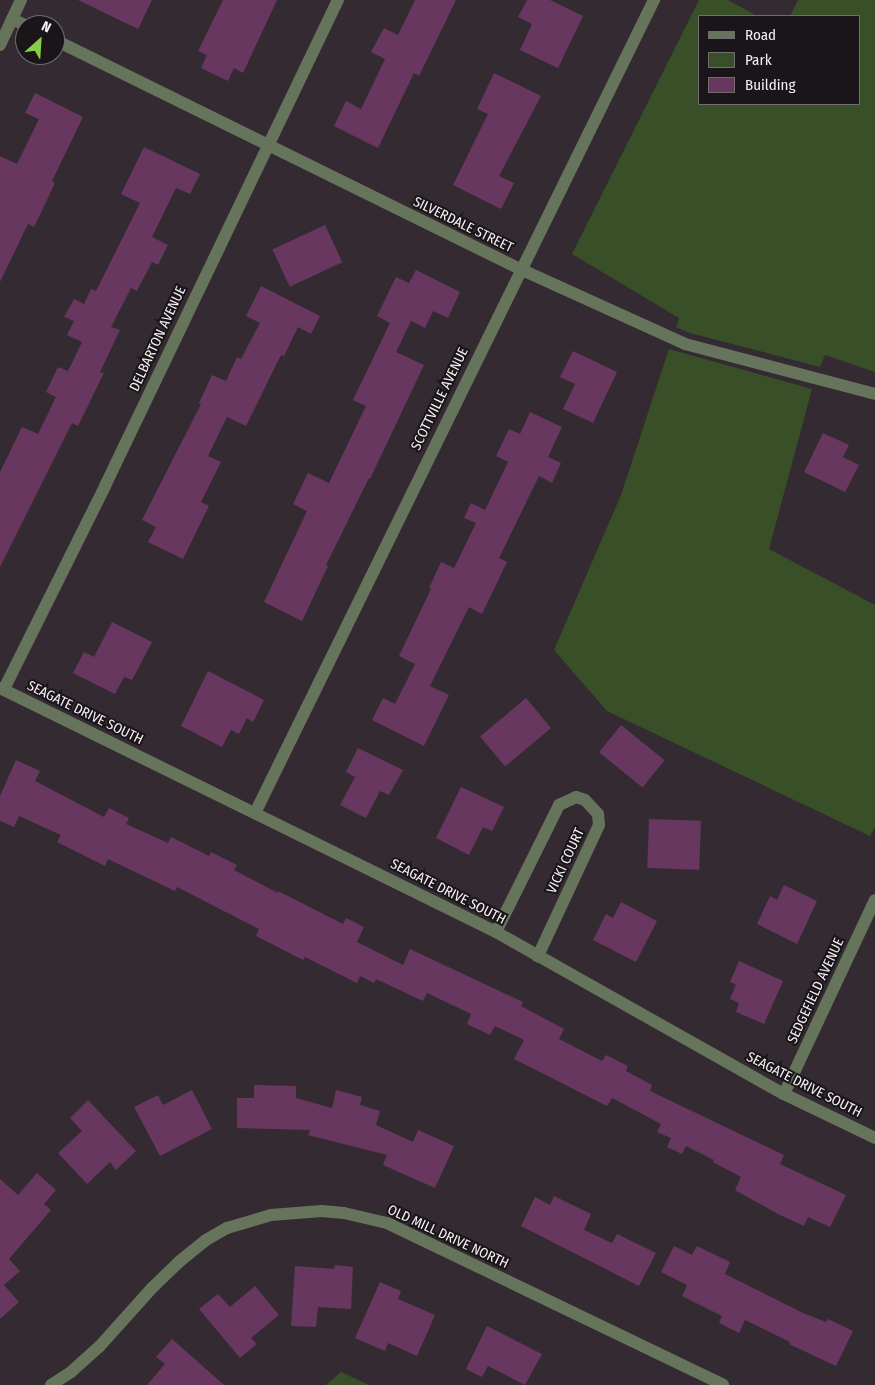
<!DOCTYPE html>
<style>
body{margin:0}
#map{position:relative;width:875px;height:1385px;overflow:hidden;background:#332b31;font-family:"Fira Sans Condensed",sans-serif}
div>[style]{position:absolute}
.green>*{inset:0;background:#384f27}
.building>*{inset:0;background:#683760;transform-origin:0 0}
.street>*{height:12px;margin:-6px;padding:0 6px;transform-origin:6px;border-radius:6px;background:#66745c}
span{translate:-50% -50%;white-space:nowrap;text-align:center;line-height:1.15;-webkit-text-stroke:4px #191518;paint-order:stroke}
.street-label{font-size:14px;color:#f4eff3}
.legend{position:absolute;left:698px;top:15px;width:162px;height:90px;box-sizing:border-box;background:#191518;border:1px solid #716c70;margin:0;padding:6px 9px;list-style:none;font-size:15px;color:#f4eff3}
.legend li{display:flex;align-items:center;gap:10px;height:25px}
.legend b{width:25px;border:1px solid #716c70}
.north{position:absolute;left:15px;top:15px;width:50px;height:50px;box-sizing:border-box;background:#191518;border:1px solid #716c70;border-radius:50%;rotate:26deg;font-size:14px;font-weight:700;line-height:20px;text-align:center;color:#f4eff3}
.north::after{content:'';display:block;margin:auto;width:18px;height:22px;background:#87cf4b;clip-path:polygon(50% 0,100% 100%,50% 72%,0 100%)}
</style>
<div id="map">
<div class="green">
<div style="clip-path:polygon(699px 0,728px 0,757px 16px,699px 16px,699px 104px,859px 104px,859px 16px,790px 16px,798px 0,875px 0,875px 372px,825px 355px,820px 367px,690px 333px,676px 327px,679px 318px,572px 254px)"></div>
<div style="clip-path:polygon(669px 349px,812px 389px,769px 549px,875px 605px,875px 827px,870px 836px,607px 711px,554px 650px,621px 495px)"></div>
<div style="clip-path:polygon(341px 1372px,369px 1385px,326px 1385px)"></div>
</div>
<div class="building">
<div style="clip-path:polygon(78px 0,152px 0,138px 29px)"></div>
<div style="clip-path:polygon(223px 0,277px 0,243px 73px,234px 68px,228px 81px,201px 68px,207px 55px,198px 51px)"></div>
<div style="clip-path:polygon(415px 0,456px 0,419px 76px,414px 73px,378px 148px,334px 126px,346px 101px,361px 109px,385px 59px,371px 52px,384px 28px,398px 35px)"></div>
<div style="clip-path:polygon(527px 0,550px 0,583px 16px,558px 68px,520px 50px,532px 24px,518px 17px)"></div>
<div style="clip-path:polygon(494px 73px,541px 96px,499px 176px,514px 183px,501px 209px,453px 185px,488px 114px,477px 109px)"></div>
<div style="clip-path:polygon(35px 93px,83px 117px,52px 181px,55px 183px,34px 227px,28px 224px,0 282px,0 156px,17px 164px,39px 119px,25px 113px)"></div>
<div style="clip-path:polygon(144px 147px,200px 174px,190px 194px,176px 188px,152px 237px,168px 245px,158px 265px,152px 262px,137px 291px,131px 288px,111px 327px,120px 330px,100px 372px,104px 373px,78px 426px,72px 423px,0 567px,0 472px,22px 427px,38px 434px,56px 397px,46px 392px,58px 367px,68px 371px,82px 342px,67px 335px,74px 321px,64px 317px,74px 299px,84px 304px,91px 289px,96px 291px,140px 203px,121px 194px)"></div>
<div style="left:325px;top:225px;width:41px;height:58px;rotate:65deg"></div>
<div style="clip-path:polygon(416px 270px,460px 292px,448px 318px,433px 311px,425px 328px,411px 321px,396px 352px,424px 365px,370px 479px,369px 478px,326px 565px,328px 566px,302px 621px,264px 602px,307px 511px,293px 504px,308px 473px,329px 483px,366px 406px,353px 400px,390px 323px,377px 316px,396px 277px,409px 283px)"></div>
<div style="clip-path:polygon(261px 286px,320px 316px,311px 334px,298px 327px,284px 356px,281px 355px,246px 426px,227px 417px,208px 456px,221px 462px,201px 502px,209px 506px,183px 559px,148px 542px,156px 527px,142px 520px,201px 404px,199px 403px,212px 375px,226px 381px,237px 357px,241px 359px,260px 323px,246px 316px)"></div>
<div style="clip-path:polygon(573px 351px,617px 372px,593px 423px,563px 409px,575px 384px,560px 377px)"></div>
<div style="clip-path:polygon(530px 412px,562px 427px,548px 457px,561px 463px,552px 483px,539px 476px,499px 558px,507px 562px,482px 614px,469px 607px,430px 686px,449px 695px,424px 746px,372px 720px,383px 698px,395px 704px,415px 664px,399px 656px,431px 589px,429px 588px,441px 562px,454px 568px,476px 523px,464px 518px,471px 503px,485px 510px,508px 462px,496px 456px,509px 429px,520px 434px)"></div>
<div style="clip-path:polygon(823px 433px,849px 445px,843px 457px,859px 465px,845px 492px,804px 472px)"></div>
<div style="clip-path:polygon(112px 622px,152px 642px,132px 680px,124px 677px,115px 694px,73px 673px,84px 652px,94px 657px)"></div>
<div style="clip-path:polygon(208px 671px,264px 700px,253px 722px,247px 718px,239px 734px,231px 730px,222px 747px,181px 726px)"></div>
<div style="left:526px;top:698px;width:39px;height:60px;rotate:50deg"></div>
<div style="left:621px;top:725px;width:56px;height:35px;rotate:39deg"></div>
<div style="clip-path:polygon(358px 748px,403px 770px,389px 795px,380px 791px,366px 818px,340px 805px,355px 777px,346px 772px)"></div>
<div style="clip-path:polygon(16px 760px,40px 771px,35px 781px,104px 817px,109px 808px,129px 818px,126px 824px,168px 843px,171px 837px,209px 856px,211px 852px,237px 865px,234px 870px,278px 893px,278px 891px,343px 924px,346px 918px,364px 927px,357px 942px,403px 965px,410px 949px,523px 1002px,521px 1006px,564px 1029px,559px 1039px,602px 1061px,606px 1055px,628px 1066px,626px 1071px,652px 1085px,650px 1091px,784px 1155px,780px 1164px,846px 1195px,830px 1227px,808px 1217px,804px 1226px,778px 1214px,735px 1190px,741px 1177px,713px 1162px,714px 1160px,686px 1146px,682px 1154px,667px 1147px,671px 1138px,657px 1132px,661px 1124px,612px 1098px,607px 1106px,514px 1059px,524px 1040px,495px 1026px,490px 1035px,467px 1024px,471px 1014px,427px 993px,423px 1001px,376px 979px,374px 983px,360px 976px,357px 983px,305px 957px,303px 960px,256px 936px,259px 929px,177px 887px,175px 891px,108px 859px,105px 866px,57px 842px,61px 835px,19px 816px,14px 827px,0 821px,0 796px)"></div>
<div style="clip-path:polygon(461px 787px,504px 807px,492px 831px,483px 827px,469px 855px,436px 838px)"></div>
<div style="left:649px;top:819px;width:52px;height:49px;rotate:2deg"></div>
<div style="clip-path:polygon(784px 885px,817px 901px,797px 944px,757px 924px,770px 896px,777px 900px)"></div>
<div style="clip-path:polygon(621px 902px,657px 921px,636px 962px,593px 940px,606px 914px,613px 918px)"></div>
<div style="clip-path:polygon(739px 961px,783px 981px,764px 1024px,736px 1012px,739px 1003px,730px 999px,736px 985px,730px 982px)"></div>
<div style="clip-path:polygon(254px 1085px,296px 1086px,296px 1098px,332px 1108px,336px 1090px,362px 1097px,360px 1105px,380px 1111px,376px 1125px,413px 1142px,418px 1130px,454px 1146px,435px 1188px,383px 1165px,387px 1155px,308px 1135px,310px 1130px,237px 1128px,237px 1098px,254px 1098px)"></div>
<div style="clip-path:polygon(192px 1090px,212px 1129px,160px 1156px,134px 1107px,158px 1095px,163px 1105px)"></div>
<div style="clip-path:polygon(88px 1100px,136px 1151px,116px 1170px,110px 1162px,87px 1184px,58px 1153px,82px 1131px,70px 1118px)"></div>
<div style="clip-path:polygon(37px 1173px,56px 1190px,44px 1204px,51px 1210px,9px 1259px,20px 1271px,4px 1285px,19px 1302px,0 1319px,0 1179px,18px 1195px)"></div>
<div style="clip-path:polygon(554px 1196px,591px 1214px,584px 1230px,612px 1243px,617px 1234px,656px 1253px,639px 1286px,521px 1226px,535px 1197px,550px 1205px)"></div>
<div style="clip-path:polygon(674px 1246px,692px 1255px,697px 1246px,730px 1262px,725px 1274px,803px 1313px,826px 1322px,828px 1319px,853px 1331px,836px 1366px,789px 1344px,790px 1342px,745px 1320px,739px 1333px,719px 1323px,722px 1316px,682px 1296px,687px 1285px,661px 1272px)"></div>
<div style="clip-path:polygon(335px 1265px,353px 1267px,351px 1309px,318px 1307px,316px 1327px,291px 1326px,295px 1266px,334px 1269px)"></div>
<div style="clip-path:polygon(380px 1282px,401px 1291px,398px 1299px,435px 1315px,417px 1356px,388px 1343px,385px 1351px,355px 1338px)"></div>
<div style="clip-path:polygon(255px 1286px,279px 1315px,251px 1338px,257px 1344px,240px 1358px,199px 1309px,218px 1294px,230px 1307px)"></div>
<div style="clip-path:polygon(487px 1326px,542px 1354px,525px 1385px,488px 1366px,482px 1377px,466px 1369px)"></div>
<div style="clip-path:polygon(172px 1339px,224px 1385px,147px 1385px,165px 1364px,156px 1357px)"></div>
</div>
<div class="street">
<div style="left:12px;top:19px;width:14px;rotate:25deg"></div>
<div style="left:55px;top:40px;width:518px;rotate:26.22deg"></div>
<div style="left:520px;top:269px;width:181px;rotate:24.4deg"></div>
<div style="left:685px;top:344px;width:196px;rotate:14.7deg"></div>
<div style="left:0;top:45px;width:50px;rotate:-65deg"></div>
<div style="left:0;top:688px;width:553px;rotate:26.19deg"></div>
<div style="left:496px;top:932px;width:330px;rotate:29.4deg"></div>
<div style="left:784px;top:1094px;width:101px;rotate:25.8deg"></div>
<div style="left:4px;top:689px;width:227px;rotate:-63.5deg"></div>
<div style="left:105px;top:486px;width:539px;rotate:-64.39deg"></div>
<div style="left:255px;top:813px;width:906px;rotate:-63.86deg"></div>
<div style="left:496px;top:932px;width:142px;rotate:-63.6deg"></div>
<div style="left:559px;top:805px;width:19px;rotate:-25deg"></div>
<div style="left:576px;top:797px;width:9px;rotate:18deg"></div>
<div style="left:585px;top:800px;width:19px;rotate:47deg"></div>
<div style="left:598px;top:814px;width:11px;rotate:85deg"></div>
<div style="left:599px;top:825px;width:145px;rotate:115deg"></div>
<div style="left:784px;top:1094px;width:214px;rotate:-64.9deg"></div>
<div style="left:51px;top:1385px;width:24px;rotate:-33deg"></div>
<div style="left:71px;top:1372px;width:38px;rotate:-42deg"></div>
<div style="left:99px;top:1347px;width:79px;rotate:-48.1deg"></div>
<div style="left:152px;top:1288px;width:39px;rotate:-44deg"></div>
<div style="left:180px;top:1261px;width:33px;rotate:-39deg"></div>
<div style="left:206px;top:1240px;width:24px;rotate:-30deg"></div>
<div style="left:227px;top:1228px;width:46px;rotate:-16.5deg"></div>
<div style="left:271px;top:1215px;width:51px;rotate:-4.5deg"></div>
<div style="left:322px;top:1211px;width:22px;rotate:5deg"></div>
<div style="left:344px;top:1213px;width:44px;rotate:13.1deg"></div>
<div style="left:387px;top:1223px;width:373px;rotate:25.7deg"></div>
</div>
<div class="street-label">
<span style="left:463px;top:225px;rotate:26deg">SILVERDALE STREET</span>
<span style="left:158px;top:339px;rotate:-65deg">DELBARTON AVENUE</span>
<span style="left:440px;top:399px;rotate:-64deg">SCOTTVILLE AVENUE</span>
<span style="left:85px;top:713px;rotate:26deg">SEAGATE DRIVE SOUTH</span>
<span style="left:566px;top:861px;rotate:-65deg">VICKI COURT</span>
<span style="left:448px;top:892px;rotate:27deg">SEAGATE DRIVE SOUTH</span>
<span style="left:816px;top:991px;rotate:-65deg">SEDGEFIELD AVENUE</span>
<span style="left:804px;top:1085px;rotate:27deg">SEAGATE DRIVE SOUTH</span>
<span style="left:448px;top:1237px;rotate:25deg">OLD MILL DRIVE NORTH</span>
</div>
<ul class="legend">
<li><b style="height:6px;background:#66745c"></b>Road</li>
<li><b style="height:14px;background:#384f27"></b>Park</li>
<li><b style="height:14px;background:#683760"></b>Building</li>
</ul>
<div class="north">N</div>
</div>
